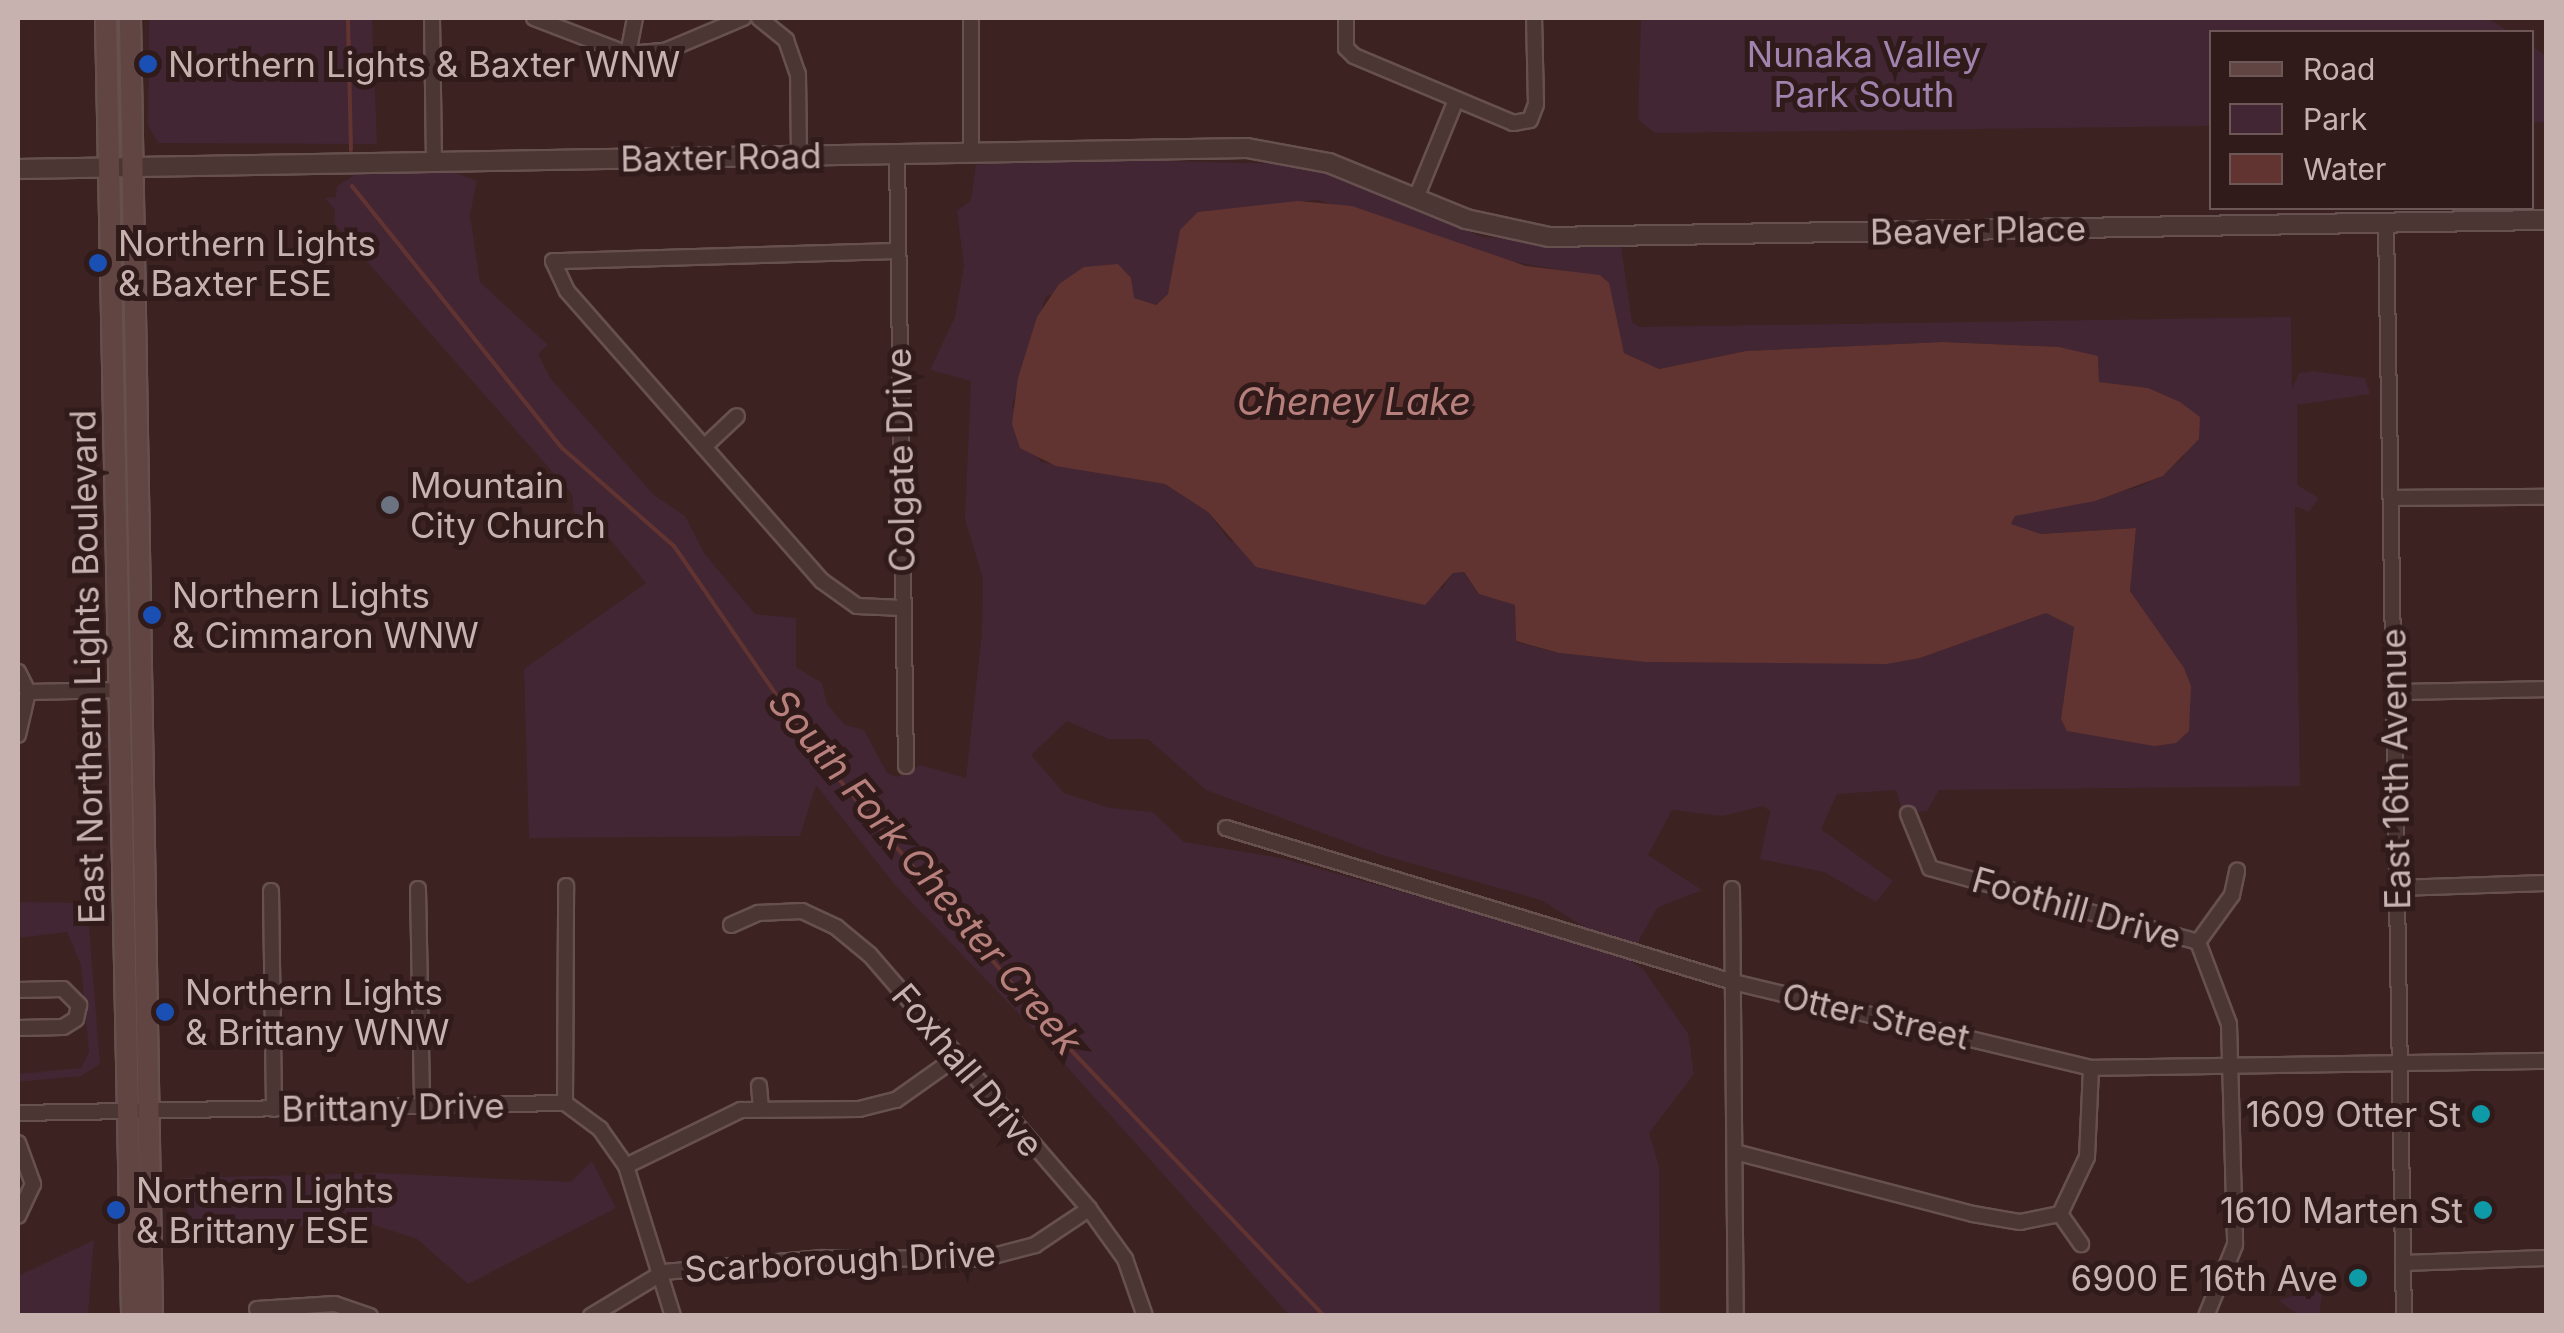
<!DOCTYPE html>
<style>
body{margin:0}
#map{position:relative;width:2564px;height:1333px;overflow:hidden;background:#3c2220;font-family:Inter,sans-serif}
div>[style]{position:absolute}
.green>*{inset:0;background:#422634}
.water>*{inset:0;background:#623431}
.stream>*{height:4px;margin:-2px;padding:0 2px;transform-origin:2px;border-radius:2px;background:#623431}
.roads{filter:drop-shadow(2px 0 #67514f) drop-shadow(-2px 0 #67514f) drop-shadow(0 2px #67514f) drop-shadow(0 -2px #67514f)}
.minor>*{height:14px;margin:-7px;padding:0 7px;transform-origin:7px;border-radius:7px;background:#4c3634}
.tertiary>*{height:18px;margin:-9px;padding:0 9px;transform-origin:9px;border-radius:9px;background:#4c3634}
.secondary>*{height:20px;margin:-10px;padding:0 10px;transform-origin:10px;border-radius:10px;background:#604542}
.dots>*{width:28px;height:28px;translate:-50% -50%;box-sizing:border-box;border:5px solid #311b1a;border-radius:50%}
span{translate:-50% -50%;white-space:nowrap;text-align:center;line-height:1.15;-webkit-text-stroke:10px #311b1a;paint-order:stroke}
.park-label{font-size:35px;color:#a283af}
.poi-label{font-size:35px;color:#c8b2af}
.left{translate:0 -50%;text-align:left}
.right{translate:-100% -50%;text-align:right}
.street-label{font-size:35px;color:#c8b2af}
.water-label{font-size:38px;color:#b7807c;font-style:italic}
.frame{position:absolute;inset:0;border:20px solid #c8b2af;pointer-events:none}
.legend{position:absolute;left:2209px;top:30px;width:325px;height:180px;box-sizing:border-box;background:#311b1a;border:2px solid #6d5756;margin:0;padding:12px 18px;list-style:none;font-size:30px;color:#c8b2af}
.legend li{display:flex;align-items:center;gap:20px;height:50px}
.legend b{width:50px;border:2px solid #6d5756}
</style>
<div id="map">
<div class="green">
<div style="clip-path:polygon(149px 18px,372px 18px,377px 144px,158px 143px,148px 125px)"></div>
<div style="clip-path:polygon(1641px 18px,2487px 18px,2510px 32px,2212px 32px,2211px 126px,1655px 133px,1638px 120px)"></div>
<div style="clip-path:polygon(2532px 46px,2546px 56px,2546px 122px,2532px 123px)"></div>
<div style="clip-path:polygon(evenodd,1053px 158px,1278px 164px,1333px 174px,1482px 237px,1621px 246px,1632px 322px,1640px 327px,2291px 317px,2292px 389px,2299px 373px,2313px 371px,2365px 378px,2370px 394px,2297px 405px,2297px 485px,2319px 498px,2309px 512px,2295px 506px,2300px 786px,1939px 790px,1927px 811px,1903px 813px,1896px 790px,1837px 794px,1821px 829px,1893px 881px,1876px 902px,1824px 872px,1760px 859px,1770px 811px,1763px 806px,1723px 816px,1672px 810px,1648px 855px,1702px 890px,1657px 908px,1637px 944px,1586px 928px,1541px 900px,1382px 855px,1206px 790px,1148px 739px,1108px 739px,1067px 721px,1031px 755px,1064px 793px,1110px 808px,1153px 812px,1184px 842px,1281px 858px,1616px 952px,1643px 969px,1688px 1033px,1694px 1074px,1649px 1133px,1659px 1166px,1660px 1315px,1289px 1315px,1027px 1022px,895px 885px,816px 785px,800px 836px,529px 838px,524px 669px,646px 583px,594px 520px,574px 514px,572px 494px,334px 224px,335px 210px,325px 198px,336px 197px,337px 186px,355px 175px,451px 171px,477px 181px,470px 215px,480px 282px,548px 345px,538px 354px,551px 379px,654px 495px,685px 516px,704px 553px,755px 614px,796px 618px,796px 667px,822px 683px,827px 704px,845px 725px,864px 730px,887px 773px,897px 777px,920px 765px,966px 778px,982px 631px,983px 579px,965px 519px,971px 381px,930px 370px,955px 317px,964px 266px,957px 211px,971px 200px,976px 165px,1053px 158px,1318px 200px,1503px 260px,1605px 278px,1624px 353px,1659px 369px,1746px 351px,1943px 342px,2059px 347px,2098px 356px,2099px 382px,2148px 388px,2184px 456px,2163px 476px,2135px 488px,2015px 516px,2011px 525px,2041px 534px,2136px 528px,2130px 591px,2169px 648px,2061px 719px,2074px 627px,2046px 613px,1920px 658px,1886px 663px,1645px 662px,1559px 653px,1516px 642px,1515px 605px,1479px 594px,1463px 572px,1453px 573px,1442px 589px,1230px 541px,1208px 512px,1165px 484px,1041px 462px,1012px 406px,1046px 296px,1131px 278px,1133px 298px,1155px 305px,1168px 294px,1198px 212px,1318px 200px)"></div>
<div style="clip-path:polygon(18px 902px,87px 903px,100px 1064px,81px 1076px,18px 1082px,18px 1074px,81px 1068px,89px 1052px,81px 965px,67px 932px,18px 938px)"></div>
<div style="clip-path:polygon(592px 1161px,616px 1208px,468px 1284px,417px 1239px,368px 1223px,191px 1231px,182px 1178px,377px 1173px,571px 1182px)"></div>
<div style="clip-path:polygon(94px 1240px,88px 1315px,18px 1315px,18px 1276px)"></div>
<div style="clip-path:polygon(2314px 1274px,2325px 1275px,2319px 1315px,2299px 1315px,2278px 1300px,2301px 1294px)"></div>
</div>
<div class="water">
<div style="clip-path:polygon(1298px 201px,1352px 206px,1526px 266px,1600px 275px,1609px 283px,1624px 353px,1659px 369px,1746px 351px,1943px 342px,2059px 347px,2098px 356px,2099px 382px,2148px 388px,2180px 402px,2200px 417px,2199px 439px,2163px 476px,2095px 501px,2015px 516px,2011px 524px,2041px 534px,2136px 528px,2130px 591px,2184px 668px,2191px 686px,2189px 731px,2176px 743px,2154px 746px,2067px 731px,2061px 719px,2074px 627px,2046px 613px,1920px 658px,1886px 664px,1645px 662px,1559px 653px,1516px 641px,1515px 605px,1479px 594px,1464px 572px,1453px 573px,1425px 605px,1256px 567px,1208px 512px,1165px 484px,1056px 466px,1020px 448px,1012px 424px,1018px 378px,1037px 317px,1059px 284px,1084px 267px,1118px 264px,1131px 278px,1134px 298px,1156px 305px,1168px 294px,1180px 230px,1198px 212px)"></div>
</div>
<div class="stream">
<div style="left:348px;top:18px;width:132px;rotate:88.7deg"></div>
<div style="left:352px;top:186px;width:336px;rotate:51.3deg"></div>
<div style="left:562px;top:448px;width:149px;rotate:41.2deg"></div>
<div style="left:674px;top:546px;width:247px;rotate:55.5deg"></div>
<div style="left:814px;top:750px;width:362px;rotate:49.7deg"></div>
<div style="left:1048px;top:1026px;width:400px;rotate:46.4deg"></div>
</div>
<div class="roads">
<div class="minor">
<div style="left:432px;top:18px;width:143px;rotate:89.2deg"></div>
<div style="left:534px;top:18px;width:101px;rotate:21deg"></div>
<div style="left:628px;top:54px;width:37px;rotate:-5deg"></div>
<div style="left:665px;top:51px;width:85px;rotate:-22.9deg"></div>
<div style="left:759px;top:18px;width:35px;rotate:39deg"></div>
<div style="left:786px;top:40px;width:36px;rotate:71deg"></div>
<div style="left:798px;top:74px;width:81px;rotate:89.3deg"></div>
<div style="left:1346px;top:18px;width:30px;rotate:90deg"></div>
<div style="left:1346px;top:48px;width:11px;rotate:45deg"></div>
<div style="left:1354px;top:56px;width:173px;rotate:22.8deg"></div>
<div style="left:1513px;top:123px;width:17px;rotate:-10deg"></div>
<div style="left:1530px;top:120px;width:17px;rotate:-69deg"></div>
<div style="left:1536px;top:104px;width:86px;rotate:-91.3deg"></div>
<div style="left:628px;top:54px;width:37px;rotate:-79deg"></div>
<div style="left:971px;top:151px;width:133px;rotate:-90deg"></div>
<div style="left:897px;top:154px;width:612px;rotate:89.16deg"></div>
<div style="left:1416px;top:198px;width:106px;rotate:-67.8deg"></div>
<div style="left:2386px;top:223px;width:1093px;rotate:89.06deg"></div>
<div style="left:895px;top:251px;width:342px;rotate:178.3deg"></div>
<div style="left:553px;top:261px;width:33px;rotate:65deg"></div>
<div style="left:567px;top:291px;width:386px;rotate:48.7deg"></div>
<div style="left:822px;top:581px;width:43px;rotate:35.5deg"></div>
<div style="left:857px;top:606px;width:46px;rotate:2.5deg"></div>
<div style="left:704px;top:447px;width:45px;rotate:-43.2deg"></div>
<div style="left:2391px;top:498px;width:155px;rotate:-0.4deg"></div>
<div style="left:18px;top:672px;width:22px;rotate:63deg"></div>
<div style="left:28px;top:692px;width:44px;rotate:103.1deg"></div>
<div style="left:28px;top:692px;width:92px;rotate:-1.2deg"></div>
<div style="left:2394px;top:692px;width:152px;rotate:-1.1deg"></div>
<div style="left:1908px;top:814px;width:58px;rotate:67.8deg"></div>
<div style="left:1930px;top:868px;width:278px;rotate:15.4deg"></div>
<div style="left:2198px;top:942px;width:88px;rotate:69.3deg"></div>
<div style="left:2229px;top:1024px;width:221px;rotate:88.4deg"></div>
<div style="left:2235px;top:1245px;width:77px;rotate:112.2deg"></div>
<div style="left:1226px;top:828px;width:530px;rotate:16.9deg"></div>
<div style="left:1733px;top:982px;width:368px;rotate:13.5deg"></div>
<div style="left:2091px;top:1068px;width:455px;rotate:-0.9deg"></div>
<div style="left:2397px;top:888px;width:149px;rotate:-1.9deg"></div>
<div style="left:418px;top:889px;width:217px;rotate:88.9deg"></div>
<div style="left:1732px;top:889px;width:427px;rotate:89.5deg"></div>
<div style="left:271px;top:891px;width:218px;rotate:89.2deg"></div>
<div style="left:731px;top:925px;width:30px;rotate:-24deg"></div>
<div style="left:758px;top:913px;width:44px;rotate:-2.6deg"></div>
<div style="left:802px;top:911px;width:38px;rotate:25deg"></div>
<div style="left:836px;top:927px;width:44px;rotate:39.5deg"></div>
<div style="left:870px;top:955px;width:335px;rotate:49.2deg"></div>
<div style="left:1089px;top:1209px;width:62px;rotate:54.2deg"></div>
<div style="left:1125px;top:1259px;width:60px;rotate:70.7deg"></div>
<div style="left:2198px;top:942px;width:58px;rotate:-54.1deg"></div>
<div style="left:2232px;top:895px;width:25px;rotate:-78deg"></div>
<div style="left:18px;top:990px;width:45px;rotate:-1.3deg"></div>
<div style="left:63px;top:989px;width:23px;rotate:45deg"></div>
<div style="left:79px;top:1005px;width:14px;rotate:102deg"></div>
<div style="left:76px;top:1019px;width:15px;rotate:148deg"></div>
<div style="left:63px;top:1027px;width:45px;rotate:178.7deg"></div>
<div style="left:759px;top:1086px;width:23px;rotate:85deg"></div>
<div style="left:565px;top:1103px;width:217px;rotate:-89.7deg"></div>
<div style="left:18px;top:1113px;width:547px;rotate:-1.05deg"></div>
<div style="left:565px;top:1103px;width:44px;rotate:36.6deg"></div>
<div style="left:600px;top:1129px;width:45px;rotate:54.9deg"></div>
<div style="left:626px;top:1166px;width:157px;rotate:72.6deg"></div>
<div style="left:18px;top:1143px;width:44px;rotate:69.9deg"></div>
<div style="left:33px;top:1184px;width:35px;rotate:115deg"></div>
<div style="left:1735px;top:1152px;width:246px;rotate:14.6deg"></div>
<div style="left:1973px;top:1214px;width:48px;rotate:9.7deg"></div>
<div style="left:2020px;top:1222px;width:41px;rotate:-11.3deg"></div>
<div style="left:2060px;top:1214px;width:63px;rotate:-64.7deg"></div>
<div style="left:2087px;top:1157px;width:89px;rotate:-87.4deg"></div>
<div style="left:626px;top:1166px;width:128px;rotate:-26deg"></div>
<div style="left:741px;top:1110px;width:118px;rotate:-0.5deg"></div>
<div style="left:859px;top:1109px;width:38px;rotate:-14deg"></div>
<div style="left:896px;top:1100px;width:71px;rotate:-35.3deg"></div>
<div style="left:2060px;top:1214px;width:37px;rotate:55deg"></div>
<div style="left:2403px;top:1263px;width:143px;rotate:-2deg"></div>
<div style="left:257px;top:1309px;width:78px;rotate:-3.7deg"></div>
<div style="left:335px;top:1304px;width:37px;rotate:19deg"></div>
<div style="left:591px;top:1316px;width:85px;rotate:-31.1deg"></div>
<div style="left:664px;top:1272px;width:159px;rotate:-5.1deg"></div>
<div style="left:822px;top:1258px;width:160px;rotate:0.4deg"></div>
<div style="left:982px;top:1259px;width:55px;rotate:-14.8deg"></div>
<div style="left:1035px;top:1245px;width:65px;rotate:-33.7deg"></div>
</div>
<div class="tertiary">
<div style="left:18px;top:169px;width:1229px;rotate:-0.98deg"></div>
<div style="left:1247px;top:148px;width:83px;rotate:10.4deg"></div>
<div style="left:1329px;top:163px;width:148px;rotate:22.2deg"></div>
<div style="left:1466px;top:219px;width:85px;rotate:12.2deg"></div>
<div style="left:1549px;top:237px;width:997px;rotate:-0.98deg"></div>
</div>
<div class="secondary">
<div style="left:106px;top:18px;width:1298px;rotate:88.85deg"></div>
<div style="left:130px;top:18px;width:1298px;rotate:89.03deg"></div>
</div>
</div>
<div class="dots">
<div style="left:148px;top:64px;background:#1a4fb4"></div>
<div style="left:98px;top:263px;background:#1a4fb4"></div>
<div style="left:390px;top:505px;background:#6b7280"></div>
<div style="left:152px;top:615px;background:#1a4fb4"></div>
<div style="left:165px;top:1012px;background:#1a4fb4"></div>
<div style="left:2481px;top:1114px;background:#0f9aa8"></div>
<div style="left:116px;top:1210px;background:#1a4fb4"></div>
<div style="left:2483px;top:1210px;background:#0f9aa8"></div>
<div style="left:2358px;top:1278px;background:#0f9aa8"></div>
</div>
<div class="park-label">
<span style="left:1864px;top:74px">Nunaka Valley<br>Park South</span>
</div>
<div class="poi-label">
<span class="left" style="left:168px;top:64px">Northern Lights &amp; Baxter WNW</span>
<span class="left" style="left:118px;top:263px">Northern Lights<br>&amp; Baxter ESE</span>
<span class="left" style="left:410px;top:505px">Mountain<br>City Church</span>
<span class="left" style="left:172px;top:615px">Northern Lights<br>&amp; Cimmaron WNW</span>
<span class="left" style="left:185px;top:1012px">Northern Lights<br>&amp; Brittany WNW</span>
<span class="right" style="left:2461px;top:1114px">1609 Otter St</span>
<span class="left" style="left:136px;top:1210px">Northern Lights<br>&amp; Brittany ESE</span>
<span class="right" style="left:2463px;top:1210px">1610 Marten St</span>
<span class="right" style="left:2338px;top:1278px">6900 E 16th Ave</span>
</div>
<div class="street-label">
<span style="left:721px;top:157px;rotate:-1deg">Baxter Road</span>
<span style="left:1978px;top:230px;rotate:-1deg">Beaver Place</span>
<span style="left:900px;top:460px;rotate:-91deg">Colgate Drive</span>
<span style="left:87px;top:667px;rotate:-91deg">East Northern Lights Boulevard</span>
<span style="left:2395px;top:769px;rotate:-91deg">East 16th Avenue</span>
<span style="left:2077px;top:908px;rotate:16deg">Foothill Drive</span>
<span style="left:1876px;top:1016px;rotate:13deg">Otter Street</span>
<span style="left:968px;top:1070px;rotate:50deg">Foxhall Drive</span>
<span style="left:393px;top:1107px;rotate:-1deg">Brittany Drive</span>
<span style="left:840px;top:1261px;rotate:-3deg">Scarborough Drive</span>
</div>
<div class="water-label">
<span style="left:1354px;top:402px">Cheney Lake</span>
<span style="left:925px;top:872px;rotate:50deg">South Fork Chester Creek</span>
</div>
<div class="frame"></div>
<ul class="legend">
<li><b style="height:12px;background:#604542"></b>Road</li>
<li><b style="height:28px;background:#422634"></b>Park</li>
<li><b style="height:28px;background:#623431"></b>Water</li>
</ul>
</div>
